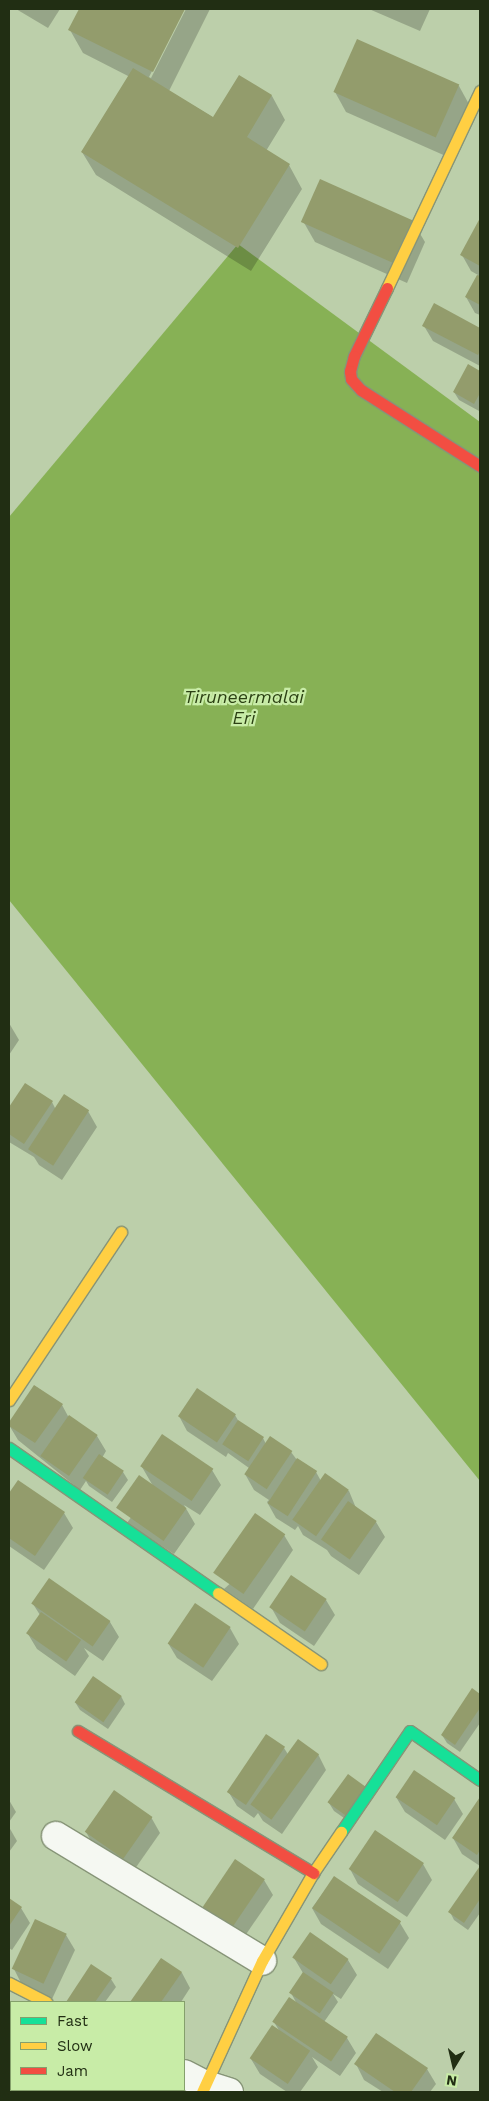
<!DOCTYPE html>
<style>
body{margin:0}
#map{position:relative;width:489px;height:2101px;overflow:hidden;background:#bccfaa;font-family:"Work Sans",sans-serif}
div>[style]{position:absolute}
.water>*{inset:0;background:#87b155}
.shadow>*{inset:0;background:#0003}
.building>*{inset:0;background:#939c6c;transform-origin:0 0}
.roads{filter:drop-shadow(1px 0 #879578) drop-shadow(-1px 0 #879578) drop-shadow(0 1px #879578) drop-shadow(0 -1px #879578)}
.street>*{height:28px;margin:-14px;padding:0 14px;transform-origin:14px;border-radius:14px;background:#f5f8f2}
.fast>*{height:11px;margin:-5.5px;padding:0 5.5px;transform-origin:5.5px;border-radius:5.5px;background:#16e098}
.slow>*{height:11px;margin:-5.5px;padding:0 5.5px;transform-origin:5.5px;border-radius:5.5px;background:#ffcf43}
.jam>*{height:11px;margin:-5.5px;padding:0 5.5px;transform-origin:5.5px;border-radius:5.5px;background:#f24e42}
span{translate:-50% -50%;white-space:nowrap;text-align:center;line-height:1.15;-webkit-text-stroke:4.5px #c8eca7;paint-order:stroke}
.water-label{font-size:18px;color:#2b4013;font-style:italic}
.frame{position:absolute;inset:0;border:10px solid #212e13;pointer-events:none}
.legend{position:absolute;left:10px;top:2001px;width:175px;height:90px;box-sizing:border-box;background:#c8eca7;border:1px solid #85a06c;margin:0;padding:6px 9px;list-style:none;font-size:15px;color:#212e13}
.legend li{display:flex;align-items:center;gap:10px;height:25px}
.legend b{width:25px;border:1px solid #85a06c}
.north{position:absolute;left:429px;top:2041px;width:50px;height:50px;-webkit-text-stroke:4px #c8eca7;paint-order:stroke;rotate:189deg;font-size:14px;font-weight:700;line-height:20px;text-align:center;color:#212e13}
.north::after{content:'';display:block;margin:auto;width:18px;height:22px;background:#212e13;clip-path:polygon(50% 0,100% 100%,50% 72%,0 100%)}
</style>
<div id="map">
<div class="water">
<div style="clip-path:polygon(238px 244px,480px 422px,480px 1481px,9px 900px,9px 517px)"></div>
</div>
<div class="shadow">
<div style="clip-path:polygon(16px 9px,60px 9px,48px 28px)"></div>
<div style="clip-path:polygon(80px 9px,184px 9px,149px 77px,151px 78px,186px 9px,210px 9px,169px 91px,214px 118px,240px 77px,272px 96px,285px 120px,266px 151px,289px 165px,302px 189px,251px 271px,96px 175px,82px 152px,130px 77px,83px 53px,70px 30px)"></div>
<div style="clip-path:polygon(369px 9px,430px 9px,420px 31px)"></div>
<div style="clip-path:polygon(459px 86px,470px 106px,448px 157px,346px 112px,335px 92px)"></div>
<div style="clip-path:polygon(303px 221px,413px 222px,425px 242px,407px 283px,315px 242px)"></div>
<div style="clip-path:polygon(480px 221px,480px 315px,475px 313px,466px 297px,478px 275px,471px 271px,462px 255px)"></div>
<div style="clip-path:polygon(435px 305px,480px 329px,480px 366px,433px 341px,424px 326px)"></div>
<div style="clip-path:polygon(468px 366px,480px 372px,479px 411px,459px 400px,454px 392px)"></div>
<div style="clip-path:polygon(9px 1023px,19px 1040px,9px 1055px)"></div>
<div style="clip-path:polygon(25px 1085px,52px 1102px,56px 1110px,65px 1096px,88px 1111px,97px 1127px,62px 1180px,39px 1165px,34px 1157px,9px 1142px,9px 1110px)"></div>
<div style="clip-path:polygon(35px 1386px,62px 1405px,69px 1418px,97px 1436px,106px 1451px,102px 1458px,123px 1472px,128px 1480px,112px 1502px,89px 1486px,86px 1481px,80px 1490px,18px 1440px,9px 1425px)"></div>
<div style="clip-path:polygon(235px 1415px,239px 1422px,263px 1438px,266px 1444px,291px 1452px,297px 1460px,316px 1472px,321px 1481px,325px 1475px,349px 1491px,356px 1508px,376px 1522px,385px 1537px,359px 1575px,331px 1556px,327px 1550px,303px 1535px,298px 1526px,295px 1530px,276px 1518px,267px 1502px,269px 1500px,254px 1490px,245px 1474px,249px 1468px,228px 1453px,226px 1457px,187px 1431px,179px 1416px)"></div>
<div style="clip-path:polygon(142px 1467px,212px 1470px,221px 1485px,200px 1515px,184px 1505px,195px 1524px,174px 1554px,127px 1523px,153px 1486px)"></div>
<div style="clip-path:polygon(18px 1482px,64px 1513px,73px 1528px,44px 1570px,9px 1546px,9px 1495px)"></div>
<div style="clip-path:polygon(284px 1535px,293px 1550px,253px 1609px,224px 1589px)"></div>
<div style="clip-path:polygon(326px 1600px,335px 1615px,314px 1646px,280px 1623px,271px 1607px)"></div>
<div style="clip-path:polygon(33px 1604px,110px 1622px,119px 1637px,103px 1661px,84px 1648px,89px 1656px,75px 1676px,37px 1649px,28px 1634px,40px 1615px)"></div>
<div style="clip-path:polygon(230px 1628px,239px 1644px,212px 1681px,177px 1658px,168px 1643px)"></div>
<div style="clip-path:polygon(473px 1690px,480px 1695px,480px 1723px,460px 1752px,447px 1743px,442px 1735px)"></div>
<div style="clip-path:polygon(121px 1696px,125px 1704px,108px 1729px,80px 1710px,75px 1702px)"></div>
<div style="clip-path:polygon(284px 1748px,289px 1756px,318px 1754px,326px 1770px,282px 1834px,263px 1821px,258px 1813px,254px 1818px,237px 1806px,228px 1791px)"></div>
<div style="clip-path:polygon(368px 1789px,354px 1825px,334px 1811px,329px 1803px)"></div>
<div style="clip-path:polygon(396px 1797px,454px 1799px,463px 1814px,445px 1840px,405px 1812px)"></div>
<div style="clip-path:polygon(480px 1799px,480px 1866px,462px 1854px,453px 1838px)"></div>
<div style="clip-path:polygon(9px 1800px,16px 1812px,9px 1822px)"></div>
<div style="clip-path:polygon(151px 1817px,160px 1833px,132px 1873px,95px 1848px,86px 1832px)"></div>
<div style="clip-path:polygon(9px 1827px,17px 1841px,9px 1852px)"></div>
<div style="clip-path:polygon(423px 1864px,432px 1880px,407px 1917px,358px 1884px,350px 1869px)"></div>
<div style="clip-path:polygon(480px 1868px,480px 1913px,468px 1930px,454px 1920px,450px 1912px)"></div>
<div style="clip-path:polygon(334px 1878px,400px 1923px,409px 1938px,388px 1969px,321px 1924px,312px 1908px)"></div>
<div style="clip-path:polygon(264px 1880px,273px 1895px,238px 1946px,209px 1926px)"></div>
<div style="clip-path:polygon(9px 1899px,21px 1908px,30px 1923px,12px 1950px,9px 1948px)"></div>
<div style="clip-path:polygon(66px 1935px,75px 1950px,52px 1999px,22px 1985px,14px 1969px)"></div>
<div style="clip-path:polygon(294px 1958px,348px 1960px,357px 1975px,341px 1999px,333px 1994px,338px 2002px,324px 2022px,347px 2038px,356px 2053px,340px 2076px,312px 2057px,318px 2067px,300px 2092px,287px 2092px,260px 2074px,251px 2059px,280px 2032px,274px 2022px,297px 2004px,291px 1993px,303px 1973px)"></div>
<div style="clip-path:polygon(161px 1959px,182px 1973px,190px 1988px,181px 2002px,132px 2002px)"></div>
<div style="clip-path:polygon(92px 1966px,111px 1979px,116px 1987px,105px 2002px,67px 2002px)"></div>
<div style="clip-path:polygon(356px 2064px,427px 2069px,436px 2084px,430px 2092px,383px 2092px,364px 2080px)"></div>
</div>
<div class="building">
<div style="clip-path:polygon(79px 9px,185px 9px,153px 72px,68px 30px)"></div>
<div style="left:357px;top:39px;width:112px;height:58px;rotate:24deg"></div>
<div style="clip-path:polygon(133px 68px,213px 117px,239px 75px,272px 95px,247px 137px,290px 164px,238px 248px,81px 152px)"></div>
<div style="left:320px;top:179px;width:103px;height:47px;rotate:24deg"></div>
<div style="clip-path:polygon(480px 218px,480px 266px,460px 255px)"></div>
<div style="clip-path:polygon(477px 275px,480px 276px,480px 305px,465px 297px)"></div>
<div style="clip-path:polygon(434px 303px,480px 328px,480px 351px,478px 355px,422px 326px)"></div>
<div style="clip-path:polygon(468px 364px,480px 371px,480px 393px,474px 404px,453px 392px)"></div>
<div style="clip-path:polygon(25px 1083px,53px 1101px,24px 1144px,9px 1134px,9px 1107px)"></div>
<div style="left:64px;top:1094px;width:30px;height:66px;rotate:33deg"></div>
<div style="clip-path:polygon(34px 1385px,63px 1404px,35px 1443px,9px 1426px,9px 1422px)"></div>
<div style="left:197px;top:1388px;width:47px;height:34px;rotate:34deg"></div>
<div style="left:69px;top:1415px;width:35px;height:50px;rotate:35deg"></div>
<div style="left:238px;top:1420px;width:31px;height:29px;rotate:33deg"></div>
<div style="left:162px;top:1434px;width:62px;height:39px;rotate:34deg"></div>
<div style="left:270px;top:1436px;width:27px;height:46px;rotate:34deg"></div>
<div style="left:99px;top:1454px;width:30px;height:29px;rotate:34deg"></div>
<div style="left:297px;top:1458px;width:24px;height:54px;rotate:33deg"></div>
<div style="left:325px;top:1473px;width:29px;height:57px;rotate:35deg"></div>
<div style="left:139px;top:1475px;width:58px;height:40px;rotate:35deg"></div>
<div style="clip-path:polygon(18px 1480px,65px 1512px,35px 1556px,9px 1538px,9px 1493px)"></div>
<div style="left:348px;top:1501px;width:35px;height:47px;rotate:35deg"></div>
<div style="left:255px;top:1513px;width:37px;height:73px;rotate:35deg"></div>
<div style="left:291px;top:1575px;width:43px;height:39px;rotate:34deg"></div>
<div style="left:49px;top:1578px;width:75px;height:31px;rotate:35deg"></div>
<div style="left:195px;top:1603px;width:43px;height:49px;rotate:34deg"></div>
<div style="left:41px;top:1612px;width:49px;height:26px;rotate:35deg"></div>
<div style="left:93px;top:1676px;width:35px;height:32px;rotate:35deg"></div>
<div style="clip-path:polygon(472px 1688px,480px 1694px,480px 1708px,455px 1745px,441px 1735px)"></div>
<div style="left:266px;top:1734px;width:23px;height:70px;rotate:34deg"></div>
<div style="left:298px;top:1739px;width:26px;height:81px;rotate:36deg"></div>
<div style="left:414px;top:1770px;width:50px;height:33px;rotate:34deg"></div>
<div style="left:348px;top:1774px;width:26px;height:35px;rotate:36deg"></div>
<div style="left:114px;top:1790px;width:47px;height:51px;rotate:35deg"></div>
<div style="clip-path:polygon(480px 1797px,480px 1850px,477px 1855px,452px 1838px)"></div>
<div style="left:375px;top:1830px;width:59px;height:47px;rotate:34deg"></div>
<div style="left:235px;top:1859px;width:36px;height:62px;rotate:34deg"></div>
<div style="clip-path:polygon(480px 1866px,480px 1899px,464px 1923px,448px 1912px)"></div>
<div style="left:334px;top:1876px;width:81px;height:39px;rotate:34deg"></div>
<div style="clip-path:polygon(9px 1898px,22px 1907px,9px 1926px)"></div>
<div style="left:35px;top:1919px;width:35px;height:55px;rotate:25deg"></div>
<div style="left:310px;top:1932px;width:47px;height:31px;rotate:35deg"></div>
<div style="clip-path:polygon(161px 1958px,182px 1972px,161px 2002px,130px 2002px)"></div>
<div style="clip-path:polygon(91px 1964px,112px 1978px,95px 2002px,66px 2002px)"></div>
<div style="left:303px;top:1972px;width:37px;height:25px;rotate:34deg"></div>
<div style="left:289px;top:1997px;width:71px;height:30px;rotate:34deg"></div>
<div style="left:272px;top:2025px;width:46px;height:40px;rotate:34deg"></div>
<div style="clip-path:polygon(376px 2033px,428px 2068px,411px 2092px,395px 2092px,354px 2064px)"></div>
</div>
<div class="roads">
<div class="street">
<div style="left:56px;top:1836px;width:241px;rotate:31.2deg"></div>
<div style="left:184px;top:2074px;width:25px;rotate:27deg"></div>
<div style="left:206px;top:2085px;width:24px;rotate:17deg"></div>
</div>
<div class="fast">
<div style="left:9px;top:1448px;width:254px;rotate:34.8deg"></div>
<div style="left:341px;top:1832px;width:122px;rotate:-55.7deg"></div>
<div style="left:410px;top:1731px;width:85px;rotate:35deg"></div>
</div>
<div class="slow">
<div style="left:387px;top:288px;width:218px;rotate:-64.7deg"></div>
<div style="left:9px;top:1400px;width:202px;rotate:-56.3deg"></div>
<div style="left:218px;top:1593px;width:125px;rotate:34.6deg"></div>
<div style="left:9px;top:1983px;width:42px;rotate:27.2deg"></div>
<div style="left:202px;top:2092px;width:144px;rotate:-65.4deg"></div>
<div style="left:262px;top:1961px;width:102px;rotate:-59.9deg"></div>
<div style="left:313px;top:1873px;width:50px;rotate:-55.7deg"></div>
</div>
<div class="jam">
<div style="left:387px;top:288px;width:76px;rotate:115.9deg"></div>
<div style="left:354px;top:356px;width:16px;rotate:105deg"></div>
<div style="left:350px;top:371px;width:8px;rotate:83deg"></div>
<div style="left:351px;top:379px;width:15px;rotate:48deg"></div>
<div style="left:361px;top:390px;width:141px;rotate:32.6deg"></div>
<div style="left:78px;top:1731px;width:275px;rotate:31.1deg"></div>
</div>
</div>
<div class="water-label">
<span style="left:244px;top:708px">Tiruneermalai<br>Eri</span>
</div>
<div class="frame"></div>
<ul class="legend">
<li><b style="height:6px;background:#16e098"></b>Fast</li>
<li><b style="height:6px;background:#ffcf43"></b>Slow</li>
<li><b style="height:6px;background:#f24e42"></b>Jam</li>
</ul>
<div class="north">N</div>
</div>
